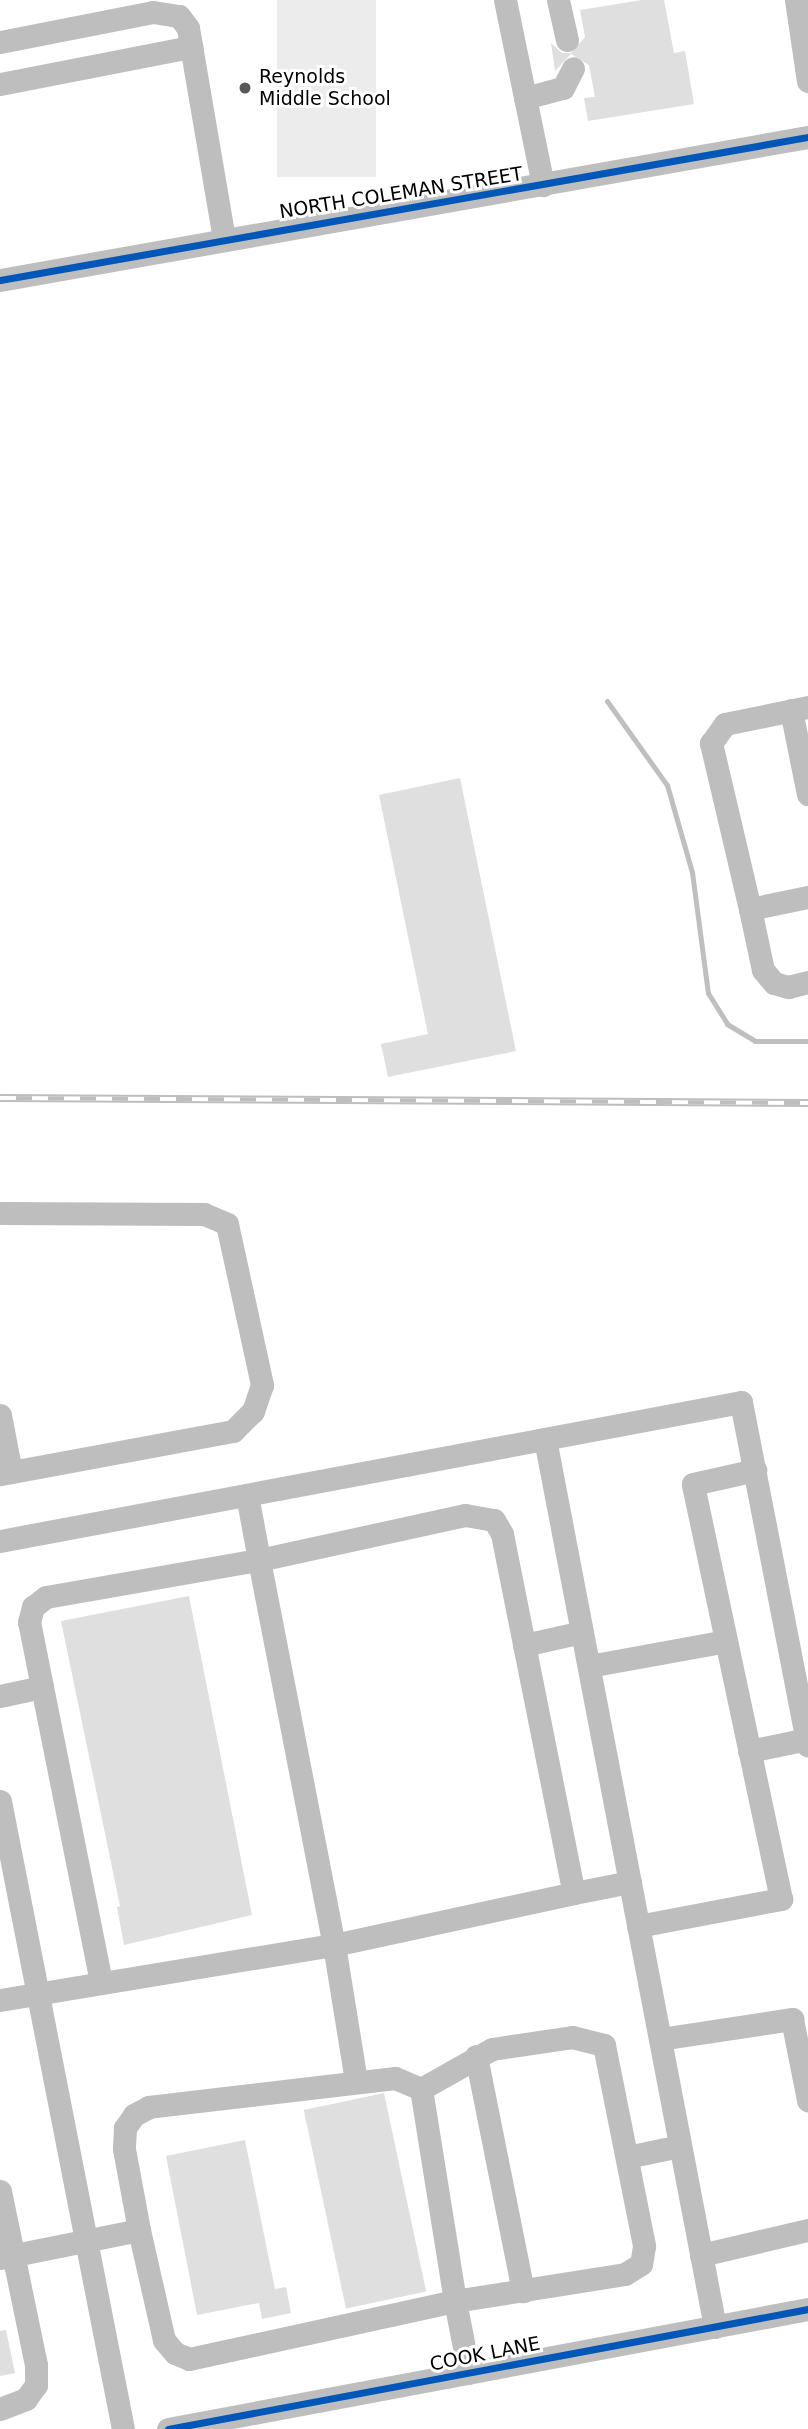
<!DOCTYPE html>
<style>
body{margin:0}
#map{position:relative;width:808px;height:2429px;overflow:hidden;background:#fff;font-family:"DejaVu Sans",sans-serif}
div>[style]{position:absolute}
.green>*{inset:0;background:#ececec;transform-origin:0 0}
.stream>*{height:5px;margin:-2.5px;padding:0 2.5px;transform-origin:2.5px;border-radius:2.5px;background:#bfbfbf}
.building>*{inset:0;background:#dfdfdf;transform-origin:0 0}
.minor>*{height:23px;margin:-11.5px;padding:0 11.5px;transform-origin:11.5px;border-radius:11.5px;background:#bebebe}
.rail>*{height:8px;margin-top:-4px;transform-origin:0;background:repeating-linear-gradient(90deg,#fff 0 16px,#bebebe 0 32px);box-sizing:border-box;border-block:2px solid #bebebe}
.cycleway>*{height:7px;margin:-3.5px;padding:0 3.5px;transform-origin:3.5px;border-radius:3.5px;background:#0057b8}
.dots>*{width:19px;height:19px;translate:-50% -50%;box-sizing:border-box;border:4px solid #fff;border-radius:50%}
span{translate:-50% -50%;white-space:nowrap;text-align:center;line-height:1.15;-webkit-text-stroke:6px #fff;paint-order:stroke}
.poi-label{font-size:19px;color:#000}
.left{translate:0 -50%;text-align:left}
.street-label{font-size:19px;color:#000}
</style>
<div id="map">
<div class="green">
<div style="left:277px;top:0;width:99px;height:177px"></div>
</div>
<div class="stream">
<div style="left:607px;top:701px;width:103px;rotate:54.5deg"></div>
<div style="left:667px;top:785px;width:91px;rotate:74deg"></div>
<div style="left:692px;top:872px;width:122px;rotate:82.5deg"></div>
<div style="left:708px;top:993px;width:36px;rotate:58deg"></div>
<div style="left:727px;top:1024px;width:33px;rotate:31deg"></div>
<div style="left:755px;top:1041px;width:53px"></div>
</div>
<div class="building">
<div style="clip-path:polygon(642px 0,664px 0,674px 53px,685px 51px,694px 104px,588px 121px,584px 98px,595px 97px,589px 65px,571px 54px,555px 71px,551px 43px,562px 53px,571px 53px,585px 37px,580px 10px)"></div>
<div style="clip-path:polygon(460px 778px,516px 1051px,388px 1077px,381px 1044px,428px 1034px,379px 795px)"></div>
<div style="clip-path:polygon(189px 1596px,252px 1915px,124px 1945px,117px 1907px,120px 1906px,61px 1621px)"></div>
<div style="left:384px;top:2093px;width:203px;height:82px;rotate:78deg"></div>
<div style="clip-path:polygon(245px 2140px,275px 2289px,286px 2287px,291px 2313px,262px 2319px,259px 2303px,197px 2315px,166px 2156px)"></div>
<div style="clip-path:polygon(6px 2330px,15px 2373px,0 2376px,0 2331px)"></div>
</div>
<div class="minor">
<div style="left:505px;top:0;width:189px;rotate:78.4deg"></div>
<div style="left:558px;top:0;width:41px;rotate:77.3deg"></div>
<div style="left:796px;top:0;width:82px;rotate:81.6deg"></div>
<div style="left:0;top:42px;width:156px;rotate:-11.1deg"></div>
<div style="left:153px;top:12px;width:26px;rotate:9deg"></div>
<div style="left:179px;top:16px;width:15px;rotate:53deg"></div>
<div style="left:188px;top:28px;width:214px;rotate:80.3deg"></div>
<div style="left:0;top:84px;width:195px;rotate:-11deg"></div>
<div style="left:525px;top:98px;width:39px;rotate:-15deg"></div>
<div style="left:563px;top:88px;width:22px;rotate:-63deg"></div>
<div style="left:0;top:280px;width:821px;rotate:-10.04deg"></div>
<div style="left:808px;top:707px;width:85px;rotate:168.4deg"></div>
<div style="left:725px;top:724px;width:24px;rotate:126deg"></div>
<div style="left:711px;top:743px;width:171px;rotate:76.8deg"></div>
<div style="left:750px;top:909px;width:59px;rotate:-11.7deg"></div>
<div style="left:791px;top:710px;width:86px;rotate:78.6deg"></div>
<div style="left:750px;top:909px;width:62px;rotate:78deg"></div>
<div style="left:763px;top:970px;width:17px;rotate:50deg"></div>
<div style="left:774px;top:983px;width:15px;rotate:16deg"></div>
<div style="left:788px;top:987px;width:21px;rotate:-14deg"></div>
<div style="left:0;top:1213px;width:204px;rotate:0.3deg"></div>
<div style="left:204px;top:1214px;width:25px;rotate:23deg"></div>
<div style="left:227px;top:1224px;width:165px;rotate:77.7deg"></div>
<div style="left:262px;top:1385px;width:28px;rotate:109deg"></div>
<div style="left:253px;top:1411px;width:28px;rotate:135deg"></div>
<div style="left:233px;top:1431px;width:237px;rotate:169.5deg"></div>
<div style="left:0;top:1415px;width:58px;rotate:79.1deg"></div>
<div style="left:545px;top:1439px;width:904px;rotate:79.16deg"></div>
<div style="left:247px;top:1495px;width:66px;rotate:79.5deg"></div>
<div style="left:259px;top:1560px;width:211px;rotate:-12.3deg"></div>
<div style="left:465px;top:1515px;width:29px;rotate:10deg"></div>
<div style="left:494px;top:1520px;width:16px;rotate:60deg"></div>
<div style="left:502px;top:1534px;width:366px;rotate:78.7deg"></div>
<div style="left:574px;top:1893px;width:57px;rotate:-11.1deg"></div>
<div style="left:0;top:1541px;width:754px;rotate:-10.62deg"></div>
<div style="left:741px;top:1402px;width:350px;rotate:79deg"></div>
<div style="left:524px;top:1645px;width:59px;rotate:-12.6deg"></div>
<div style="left:589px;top:1666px;width:139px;rotate:-10.3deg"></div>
<div style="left:0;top:1696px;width:43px;rotate:-12.1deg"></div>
<div style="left:749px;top:1751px;width:59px;rotate:-11.7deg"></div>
<div style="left:0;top:1801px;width:640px;rotate:78.92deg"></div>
<div style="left:638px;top:1926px;width:146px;rotate:-10.7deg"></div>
<div style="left:781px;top:1899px;width:424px;rotate:-102deg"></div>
<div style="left:693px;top:1484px;width:64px;rotate:-12.7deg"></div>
<div style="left:101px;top:1982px;width:367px;rotate:-101.3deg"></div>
<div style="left:29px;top:1622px;width:16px;rotate:-75deg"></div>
<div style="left:33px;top:1607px;width:16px;rotate:-38deg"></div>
<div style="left:46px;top:1597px;width:216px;rotate:-9.9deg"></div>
<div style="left:259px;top:1560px;width:392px;rotate:79deg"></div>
<div style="left:334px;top:1945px;width:246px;rotate:-12.2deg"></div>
<div style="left:0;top:2000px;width:338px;rotate:-9.4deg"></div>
<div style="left:334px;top:1945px;width:138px;rotate:80.8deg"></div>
<div style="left:660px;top:2039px;width:134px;rotate:-8.6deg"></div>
<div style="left:792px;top:2019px;width:83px;rotate:78.8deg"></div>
<div style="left:476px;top:2056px;width:240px;rotate:78.7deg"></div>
<div style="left:421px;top:2089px;width:81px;rotate:-29.4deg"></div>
<div style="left:492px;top:2049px;width:81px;rotate:-8.5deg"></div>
<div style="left:572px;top:2037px;width:33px;rotate:14deg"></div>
<div style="left:604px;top:2045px;width:205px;rotate:78.7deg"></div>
<div style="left:644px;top:2246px;width:18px;rotate:99deg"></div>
<div style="left:641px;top:2264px;width:19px;rotate:148deg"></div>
<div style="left:625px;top:2274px;width:172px;rotate:171deg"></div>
<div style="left:455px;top:2301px;width:73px;rotate:79deg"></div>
<div style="left:627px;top:2157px;width:54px;rotate:-11.7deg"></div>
<div style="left:0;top:2191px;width:178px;rotate:78.3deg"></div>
<div style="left:36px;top:2365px;width:20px;rotate:90deg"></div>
<div style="left:36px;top:2385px;width:17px;rotate:126deg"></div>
<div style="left:26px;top:2399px;width:28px;rotate:159deg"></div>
<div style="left:701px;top:2255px;width:110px;rotate:-13.2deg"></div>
<div style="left:0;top:2258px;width:142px;rotate:-11.4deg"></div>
<div style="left:139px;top:2230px;width:113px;rotate:77.2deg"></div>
<div style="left:164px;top:2340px;width:17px;rotate:50deg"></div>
<div style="left:175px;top:2353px;width:15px;rotate:23deg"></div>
<div style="left:189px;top:2359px;width:272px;rotate:-12.3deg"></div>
<div style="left:455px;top:2301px;width:215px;rotate:-99.1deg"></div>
<div style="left:421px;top:2089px;width:28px;rotate:-157deg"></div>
<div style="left:395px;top:2078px;width:248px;rotate:173.3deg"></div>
<div style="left:149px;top:2107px;width:17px;rotate:152deg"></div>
<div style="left:134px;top:2115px;width:16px;rotate:125deg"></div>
<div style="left:125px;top:2128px;width:21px;rotate:93deg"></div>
<div style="left:124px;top:2149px;width:82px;rotate:79.5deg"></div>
<div style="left:168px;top:2429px;width:651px;rotate:-10.62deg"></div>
</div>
<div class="rail">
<div style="left:0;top:1098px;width:808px;rotate:0.35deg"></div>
</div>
<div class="cycleway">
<div style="left:0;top:280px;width:821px;rotate:-10.04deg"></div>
<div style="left:168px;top:2429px;width:651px;rotate:-10.62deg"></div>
</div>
<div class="dots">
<div style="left:245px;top:88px;background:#595959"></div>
</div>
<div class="poi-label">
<span class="left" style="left:259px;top:88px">Reynolds<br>Middle School</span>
</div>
<div class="street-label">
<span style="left:401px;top:193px;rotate:-9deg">NORTH COLEMAN STREET</span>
<span style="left:485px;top:2354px;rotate:-11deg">COOK LANE</span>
</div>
</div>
